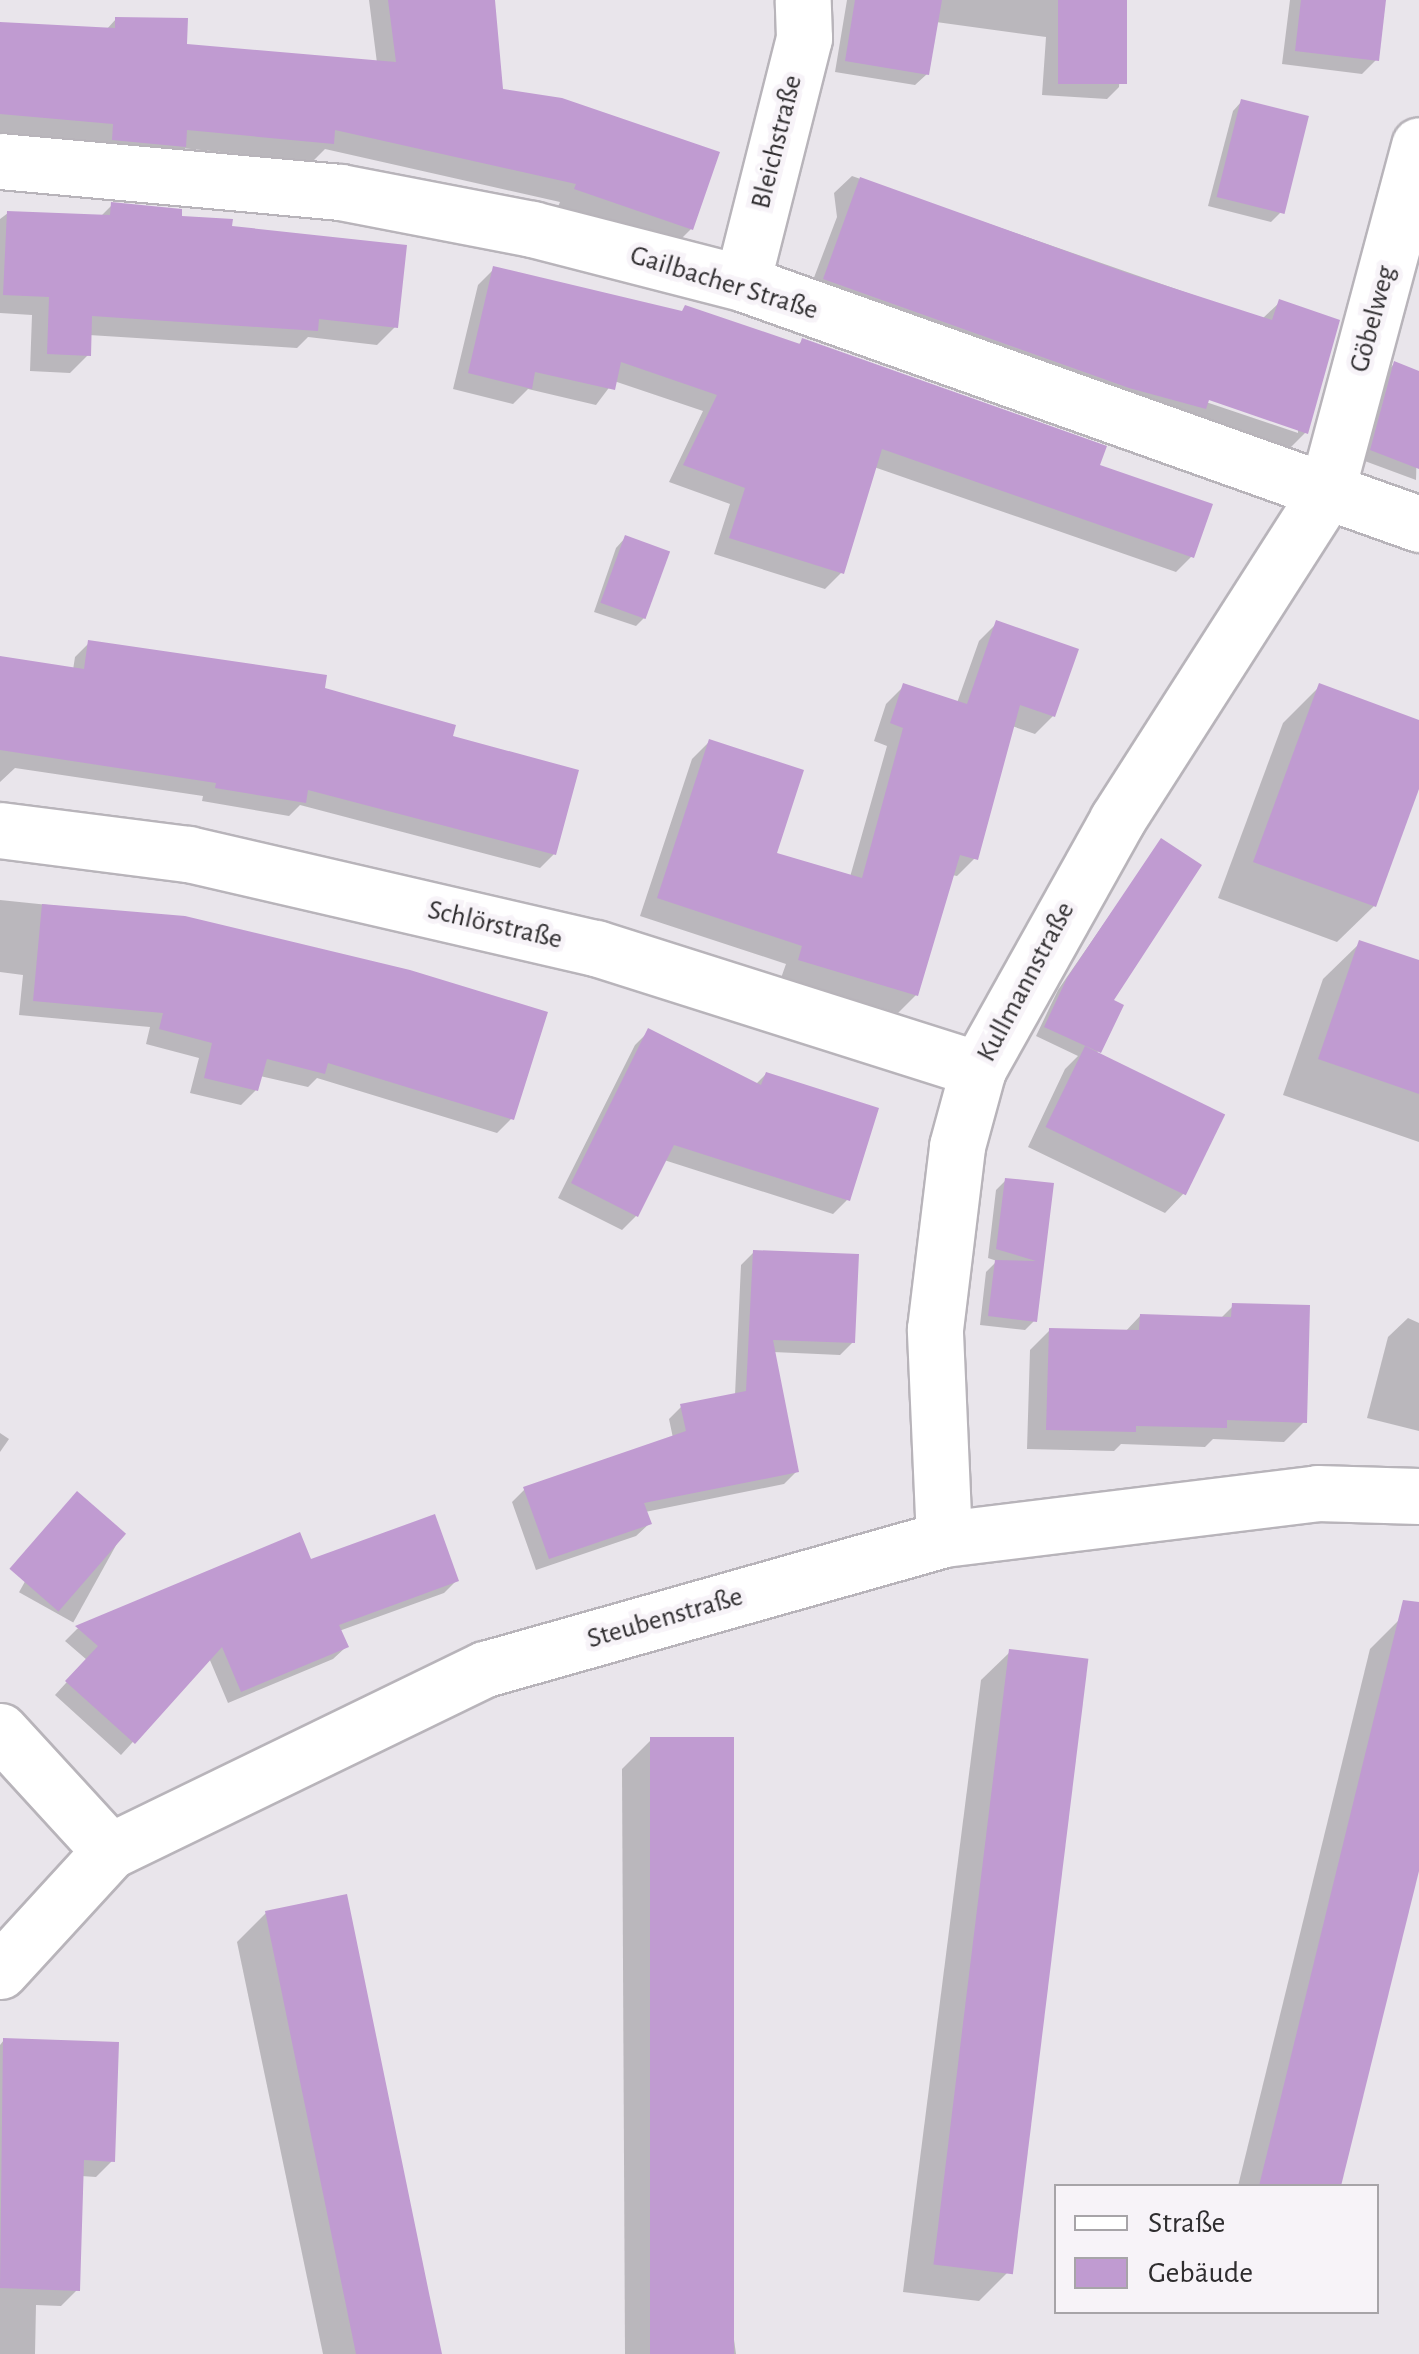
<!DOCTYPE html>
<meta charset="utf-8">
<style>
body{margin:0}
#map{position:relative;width:1419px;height:2354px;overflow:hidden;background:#e9e5eb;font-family:"Alegreya Sans",sans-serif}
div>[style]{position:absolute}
.shadow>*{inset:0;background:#0003;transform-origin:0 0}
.building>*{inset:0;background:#c09bd1;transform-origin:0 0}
.roads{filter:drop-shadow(2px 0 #b8b4ba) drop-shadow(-2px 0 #b8b4ba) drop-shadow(0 2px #b8b4ba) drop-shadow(0 -2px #b8b4ba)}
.minor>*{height:55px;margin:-27.5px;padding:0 27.5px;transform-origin:27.5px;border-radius:27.5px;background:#fff}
span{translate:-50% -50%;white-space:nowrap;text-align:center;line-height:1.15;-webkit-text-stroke:10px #f7f3f8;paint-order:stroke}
.street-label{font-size:28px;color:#2f2d2f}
.legend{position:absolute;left:1054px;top:2184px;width:325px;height:130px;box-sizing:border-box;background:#f7f3f8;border:2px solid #a7a4a8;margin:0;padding:12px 18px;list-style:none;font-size:30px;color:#2f2d2f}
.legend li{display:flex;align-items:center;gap:20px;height:50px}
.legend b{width:50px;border:2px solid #a7a4a8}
</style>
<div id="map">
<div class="shadow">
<div style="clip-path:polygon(369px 0,493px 0,501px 92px,691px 229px,673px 247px,558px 207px,560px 202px,325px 149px,313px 161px,181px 148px,165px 164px,95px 157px,96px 141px,0 133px,0 24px,106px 30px,116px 19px,185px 46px,377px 63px)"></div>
<div style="clip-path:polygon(847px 0,1124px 0,1119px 87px,1107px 99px,1042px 95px,1046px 37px,936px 22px,927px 74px,915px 85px,835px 72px)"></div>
<div style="clip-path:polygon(1290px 0,1383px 0,1376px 60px,1362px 74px,1282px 64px)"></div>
<div style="clip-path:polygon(1242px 101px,1280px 213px,1271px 222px,1208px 206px,1233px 111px)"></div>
<div style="clip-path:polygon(evenodd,852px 176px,1262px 319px,1280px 302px,1306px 432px,1288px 450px,807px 296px,837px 217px,834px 193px,852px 176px,1198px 394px,1298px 428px,1298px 433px,1197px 399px,1198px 394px)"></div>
<div style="clip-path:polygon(112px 205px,229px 228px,395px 327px,377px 345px,308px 337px,297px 348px,89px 335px,88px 355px,70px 373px,30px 371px,32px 315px,0 313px,0 219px,8px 213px,100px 217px)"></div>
<div style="clip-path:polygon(494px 269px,797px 346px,803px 340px,1097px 467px,1192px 556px,1176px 572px,874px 467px,841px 573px,825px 589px,714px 554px,730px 504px,669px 482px,703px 411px,614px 381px,596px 405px,528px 389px,513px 404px,453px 389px,478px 285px)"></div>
<div style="clip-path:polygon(1394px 364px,1419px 373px,1416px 480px,1362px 460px,1385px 373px)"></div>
<div style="clip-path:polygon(625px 538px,645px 617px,636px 626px,594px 612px,616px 548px)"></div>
<div style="clip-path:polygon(997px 623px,1053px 716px,1035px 734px,1012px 726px,975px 858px,957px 876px,952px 875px,916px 995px,898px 1013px,781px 978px,786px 964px,640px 916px,692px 759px,710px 741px,773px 855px,850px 877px,887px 746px,874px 741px,886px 704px,904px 686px,957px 703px,979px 641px)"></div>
<div style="clip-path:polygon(89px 643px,322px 690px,450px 738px,554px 854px,540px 868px,300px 805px,289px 816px,202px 801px,203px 796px,15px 768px,0 782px,0 658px,73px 670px,75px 657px)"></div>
<div style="clip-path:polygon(1320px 686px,1419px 722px,1419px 782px,1374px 906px,1337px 942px,1218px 898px,1283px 723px)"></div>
<div style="clip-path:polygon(1161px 841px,1110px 1001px,1120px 1006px,1096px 1055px,1184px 1193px,1165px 1213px,1028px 1147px,1065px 1069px,1078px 1056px,1036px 1036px,1058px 990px)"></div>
<div style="clip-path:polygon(0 900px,184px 919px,512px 1118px,497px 1133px,317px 1078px,308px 1087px,260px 1076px,256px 1090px,241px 1105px,190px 1093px,199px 1058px,146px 1044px,150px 1027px,19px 1015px,23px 975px,0 972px)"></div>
<div style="clip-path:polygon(1360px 943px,1419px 963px,1419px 1142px,1283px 1095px,1323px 979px)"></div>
<div style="clip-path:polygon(649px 1031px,755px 1085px,766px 1074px,847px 1200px,833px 1214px,664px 1160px,636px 1216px,622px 1230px,558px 1198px,635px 1045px)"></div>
<div style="clip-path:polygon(1006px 1180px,1051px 1186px,1034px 1321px,1025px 1330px,980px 1325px,986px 1272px,997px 1261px,988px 1258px,996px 1190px)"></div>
<div style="clip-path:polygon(754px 1252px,853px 1342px,840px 1355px,773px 1352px,797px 1471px,784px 1484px,645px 1512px,649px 1524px,636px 1536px,536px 1570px,512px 1502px,525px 1489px,673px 1438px,669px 1419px,682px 1406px,735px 1395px,741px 1265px)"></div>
<div style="clip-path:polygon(1233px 1306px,1304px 1422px,1284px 1442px,1213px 1439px,1205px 1447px,1121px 1444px,1114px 1451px,1027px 1449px,1030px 1350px,1050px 1330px,1124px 1333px,1140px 1316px,1220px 1319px)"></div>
<div style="clip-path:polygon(1408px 1318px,1419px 1323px,1419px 1431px,1367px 1418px,1388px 1337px)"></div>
<div style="clip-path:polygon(0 1433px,9px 1439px,0 1452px)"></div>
<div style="left:68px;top:1504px;width:62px;height:101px;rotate:29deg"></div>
<div style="clip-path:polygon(298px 1535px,310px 1562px,456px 1581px,444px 1593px,339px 1631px,346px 1647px,333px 1659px,228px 1703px,209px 1658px,121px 1755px,55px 1695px,87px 1660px,65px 1641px,77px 1629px)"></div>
<div style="clip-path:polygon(1399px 1620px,1419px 1625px,1419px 1862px,1339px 2186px,1238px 2186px,1370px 1649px)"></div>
<div style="clip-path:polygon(1010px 1652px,1008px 2272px,979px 2301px,903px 2292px,981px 1680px)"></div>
<div style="clip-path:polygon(651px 1740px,736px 2354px,625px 2354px,622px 1769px)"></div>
<div style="clip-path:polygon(266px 1913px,439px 2354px,323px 2354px,237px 1942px)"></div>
<div style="clip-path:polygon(4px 2040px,112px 2161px,96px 2177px,81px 2176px,77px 2290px,61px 2306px,36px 2305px,35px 2354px,0 2354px,0 2045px)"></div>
</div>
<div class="building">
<div style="clip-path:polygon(388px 0,495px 0,503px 89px,562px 98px,720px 152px,693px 230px,574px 189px,576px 184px,335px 130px,334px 144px,187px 130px,186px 147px,112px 140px,113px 124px,0 114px,0 22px,115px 28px,115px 17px,188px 18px,187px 44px,396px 62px)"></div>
<div style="clip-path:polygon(855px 0,942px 0,929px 75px,845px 61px)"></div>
<div style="left:1058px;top:0;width:69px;height:84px"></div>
<div style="clip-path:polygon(1301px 0,1386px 0,1379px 61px,1295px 51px)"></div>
<div style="left:1241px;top:99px;width:70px;height:101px;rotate:14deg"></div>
<div style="clip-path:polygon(860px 177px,1127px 273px,1272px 320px,1279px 299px,1340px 320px,1308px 434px,1209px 400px,1206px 409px,1129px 388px,823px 279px)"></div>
<div style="clip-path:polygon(111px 202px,182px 209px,182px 216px,233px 219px,232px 226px,407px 245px,398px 328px,319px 319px,318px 331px,92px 316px,91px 356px,47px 354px,49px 297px,3px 295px,7px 211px,110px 215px)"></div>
<div style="clip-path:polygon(493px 266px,682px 311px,685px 305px,800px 344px,802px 338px,1107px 446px,1100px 465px,1213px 504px,1194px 558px,882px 449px,844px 574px,729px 538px,745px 488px,683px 465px,717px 395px,621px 362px,615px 390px,535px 372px,532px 389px,468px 373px)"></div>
<div style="clip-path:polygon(1394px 361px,1419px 371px,1419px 469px,1370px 450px)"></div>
<div style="left:625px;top:535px;width:48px;height:72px;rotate:20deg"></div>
<div style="clip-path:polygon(996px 620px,1079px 649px,1055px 717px,1020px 705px,978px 860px,960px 855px,918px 996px,798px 960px,802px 946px,657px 898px,709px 739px,804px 770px,777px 853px,862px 878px,903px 728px,890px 723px,903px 683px,967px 704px)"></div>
<div style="clip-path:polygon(88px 640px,327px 675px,325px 688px,456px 725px,453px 736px,579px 770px,556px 855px,308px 790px,306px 803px,215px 788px,216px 783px,0 750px,0 656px,84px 669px)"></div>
<div style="clip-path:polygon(1319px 683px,1419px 720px,1419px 789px,1376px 907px,1253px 862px)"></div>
<div style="clip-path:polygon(1161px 838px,1202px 865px,1114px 1000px,1124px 1005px,1101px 1053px,1044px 1027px,1067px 978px)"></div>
<div style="clip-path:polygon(42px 904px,185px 916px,410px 970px,548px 1012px,514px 1120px,328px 1063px,325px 1074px,267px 1059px,258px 1091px,204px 1078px,212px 1043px,159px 1029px,163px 1013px,33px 1001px)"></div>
<div style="clip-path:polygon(1359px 940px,1419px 960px,1419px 1094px,1318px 1059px)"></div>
<div style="clip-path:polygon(648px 1028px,761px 1085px,766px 1072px,879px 1108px,850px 1201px,674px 1145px,638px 1217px,571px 1183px)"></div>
<div style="left:1085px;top:1046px;width:156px;height:90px;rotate:26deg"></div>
<div style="clip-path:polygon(1005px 1178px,1054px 1183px,1037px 1322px,988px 1316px,995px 1260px,1036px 1261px,996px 1249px)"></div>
<div style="clip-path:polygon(753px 1250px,859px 1254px,855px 1343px,773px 1340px,799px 1472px,644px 1503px,652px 1524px,549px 1559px,523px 1487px,686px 1431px,680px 1404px,746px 1391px)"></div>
<div style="clip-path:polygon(1232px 1303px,1310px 1305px,1307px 1423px,1227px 1420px,1227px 1428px,1136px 1426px,1136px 1432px,1046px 1430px,1049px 1328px,1139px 1330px,1140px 1314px,1231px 1317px)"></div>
<div style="left:77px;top:1491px;width:65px;height:103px;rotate:41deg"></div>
<div style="clip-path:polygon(435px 1514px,459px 1581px,339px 1625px,349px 1647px,241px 1692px,222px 1647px,135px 1744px,65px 1681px,98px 1646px,75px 1626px,300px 1532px,311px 1559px)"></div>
<div style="clip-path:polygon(1403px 1600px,1419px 1602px,1419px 1871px,1341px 2186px,1259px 2186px)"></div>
<div style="left:1009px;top:1649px;width:80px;height:620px;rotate:7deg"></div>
<div style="left:734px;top:1737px;width:617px;height:84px;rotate:90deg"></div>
<div style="clip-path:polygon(347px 1894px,429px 2293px,442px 2354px,356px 2354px,265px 1911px)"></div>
<div style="clip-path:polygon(3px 2038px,119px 2042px,115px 2162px,84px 2160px,80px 2291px,0 2288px)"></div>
</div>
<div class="roads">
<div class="minor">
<div style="left:0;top:161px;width:341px;rotate:5.2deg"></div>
<div style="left:340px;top:192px;width:196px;rotate:10.9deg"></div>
<div style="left:532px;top:229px;width:217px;rotate:14.4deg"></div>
<div style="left:742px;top:283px;width:719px;rotate:19.59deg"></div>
<div style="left:742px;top:283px;width:253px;rotate:-75.8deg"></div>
<div style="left:804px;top:38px;width:38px;rotate:-92deg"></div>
<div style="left:0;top:830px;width:190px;rotate:7.3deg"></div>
<div style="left:188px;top:854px;width:419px;rotate:13deg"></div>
<div style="left:596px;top:948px;width:401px;rotate:17.6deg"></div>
<div style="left:944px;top:1539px;width:210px;rotate:-92.5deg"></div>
<div style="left:935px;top:1329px;width:184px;rotate:-83.1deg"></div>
<div style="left:957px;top:1146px;width:80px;rotate:-74.7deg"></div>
<div style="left:978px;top:1069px;width:285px;rotate:-60.8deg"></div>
<div style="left:1117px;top:820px;width:388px;rotate:-57.4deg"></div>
<div style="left:1326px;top:493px;width:360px;rotate:-75deg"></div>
<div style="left:0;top:1731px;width:163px;rotate:47.5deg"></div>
<div style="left:0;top:1971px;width:163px;rotate:-47.5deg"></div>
<div style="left:110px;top:1851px;width:417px;rotate:-25.9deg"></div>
<div style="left:485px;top:1669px;width:477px;rotate:-15.8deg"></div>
<div style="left:944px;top:1539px;width:376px;rotate:-7deg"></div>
<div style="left:1317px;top:1493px;width:102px;rotate:1.7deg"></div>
</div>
</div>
<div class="street-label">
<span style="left:777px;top:142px;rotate:-76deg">Bleichstraße</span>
<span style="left:724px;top:283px;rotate:17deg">Gailbacher Straße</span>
<span style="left:1373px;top:319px;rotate:-75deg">Göbelweg</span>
<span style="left:495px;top:925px;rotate:13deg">Schlörstraße</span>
<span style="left:1026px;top:982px;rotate:-62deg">Kullmannstraße</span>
<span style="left:665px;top:1618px;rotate:-16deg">Steubenstraße</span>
</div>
<ul class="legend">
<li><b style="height:12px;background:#fff"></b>Straße</li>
<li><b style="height:28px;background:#c09bd1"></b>Gebäude</li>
</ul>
</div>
